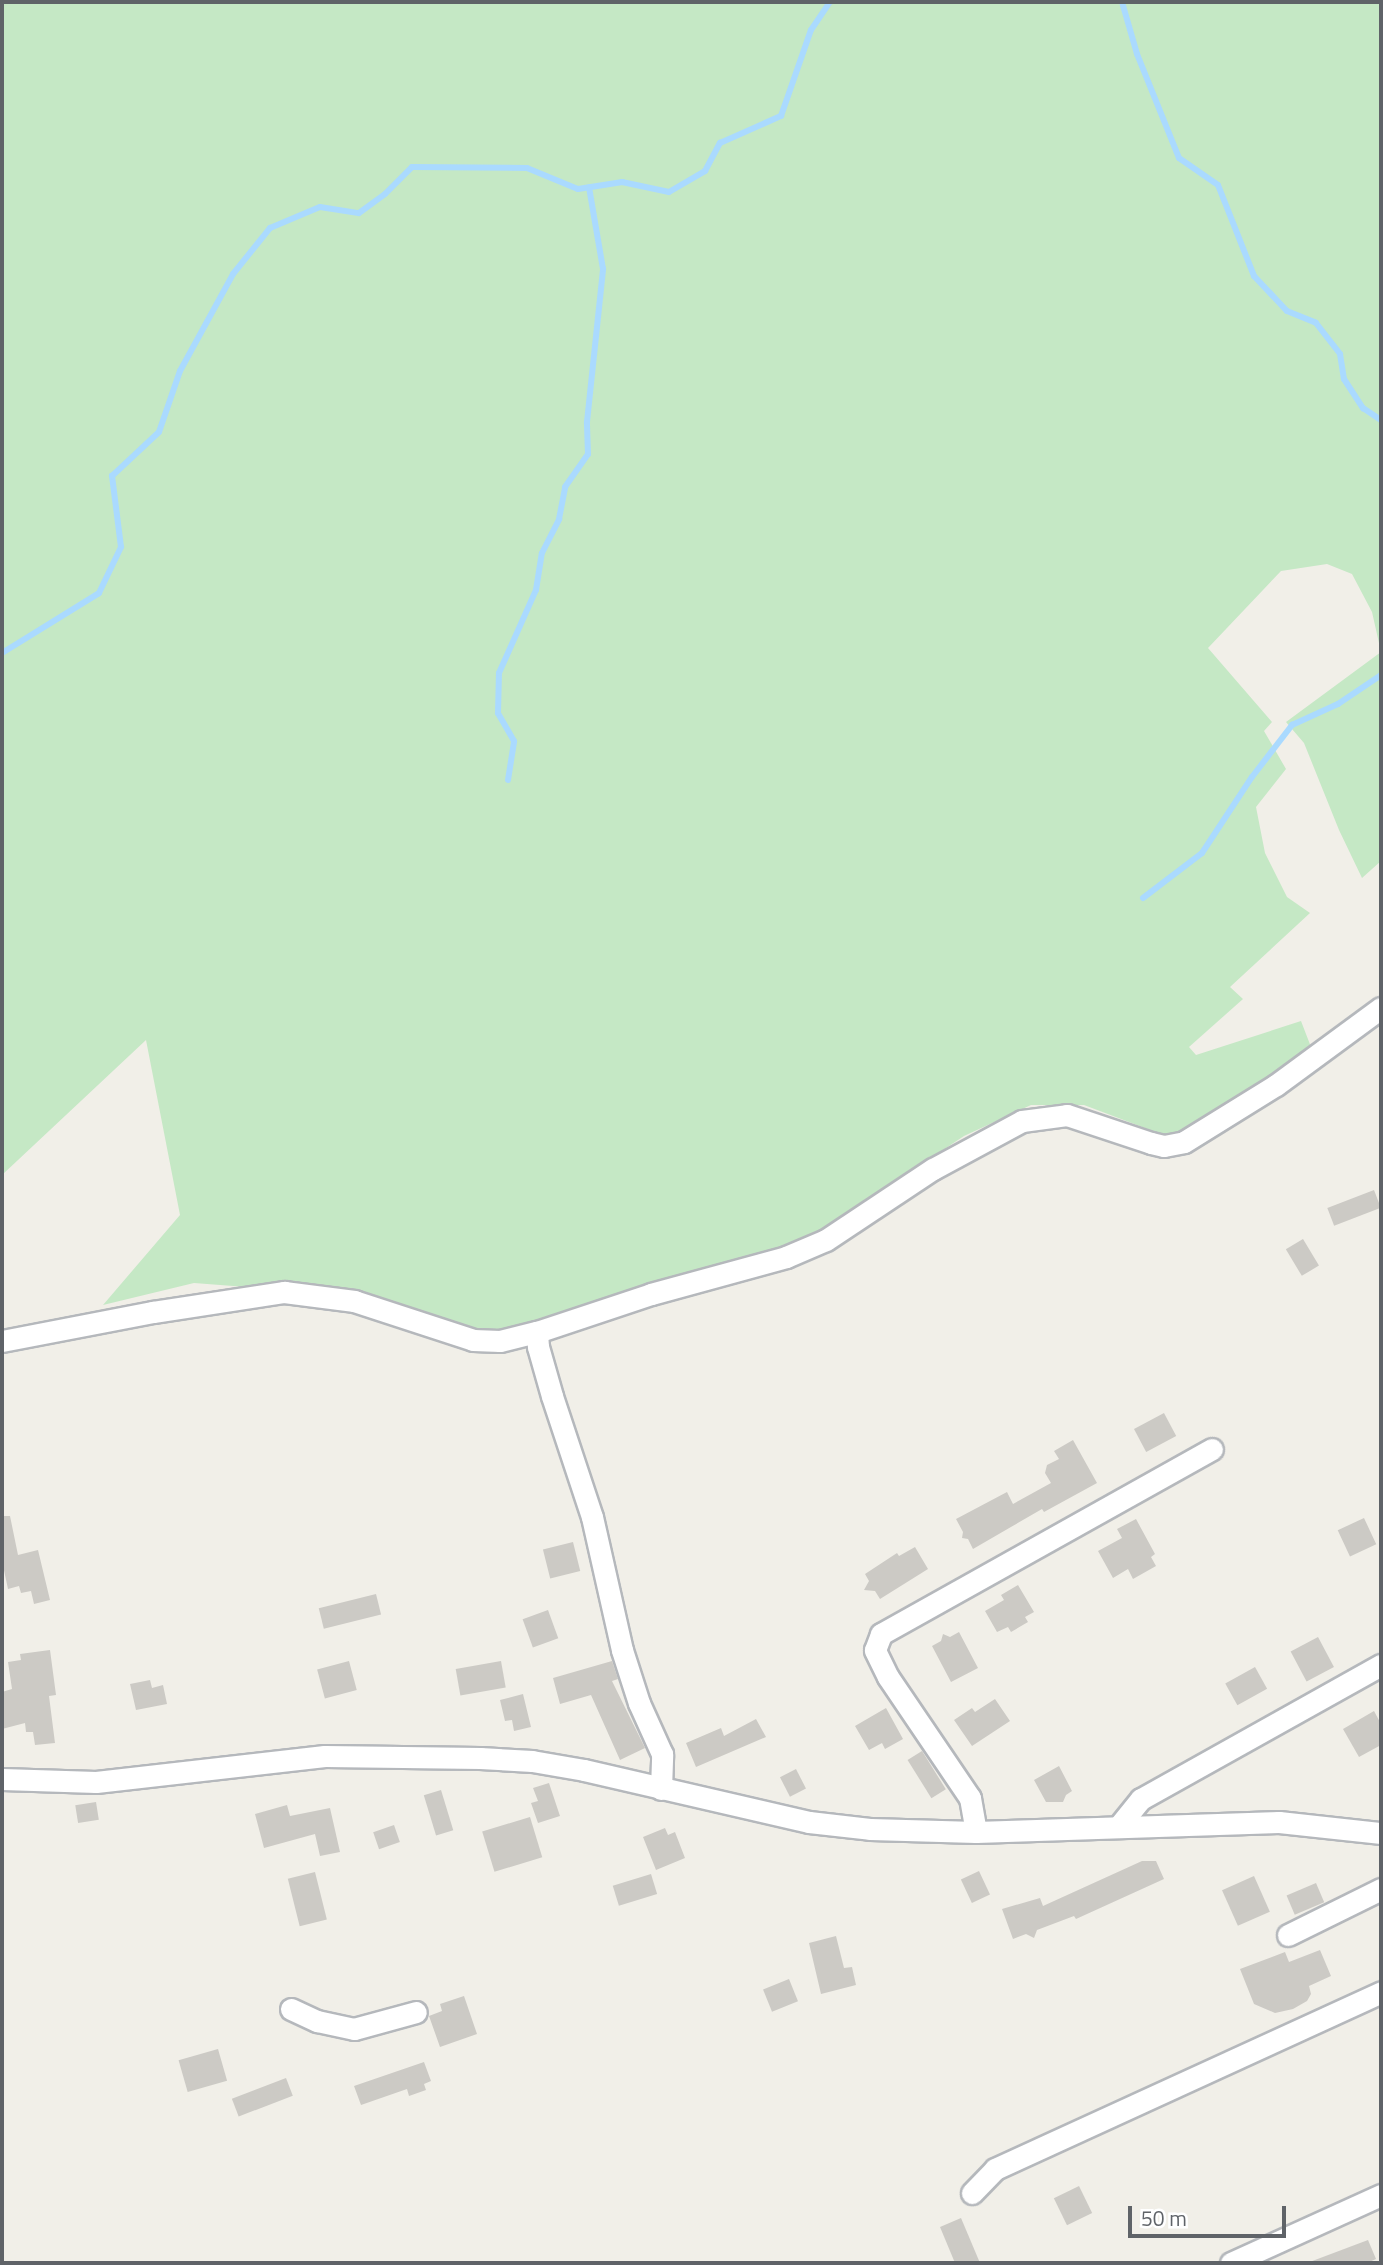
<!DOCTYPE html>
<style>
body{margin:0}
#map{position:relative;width:1383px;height:2265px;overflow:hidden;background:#f1efe8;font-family:"Titillium Web",sans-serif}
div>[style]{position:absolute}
.green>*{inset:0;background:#c5e8c5}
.stream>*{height:6px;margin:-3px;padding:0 3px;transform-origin:3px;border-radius:3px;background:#aadaff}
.building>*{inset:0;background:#cccac5;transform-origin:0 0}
.roads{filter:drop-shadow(2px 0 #b5b8bc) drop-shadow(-2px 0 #b5b8bc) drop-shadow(0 2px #b5b8bc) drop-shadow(0 -2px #b5b8bc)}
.minor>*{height:21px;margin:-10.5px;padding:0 10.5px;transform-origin:10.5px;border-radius:10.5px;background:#fff}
span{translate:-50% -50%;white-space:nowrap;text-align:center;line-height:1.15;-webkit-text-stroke:7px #fff;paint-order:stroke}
.frame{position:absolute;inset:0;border:4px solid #5f6368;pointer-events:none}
.scale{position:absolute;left:1128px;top:2206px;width:158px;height:32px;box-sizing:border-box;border:4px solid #5f6368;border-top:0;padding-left:9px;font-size:21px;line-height:24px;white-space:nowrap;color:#5f6368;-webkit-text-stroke:5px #fff;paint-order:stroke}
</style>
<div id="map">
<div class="green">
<div style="clip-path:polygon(2px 2px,1381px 2px,1381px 861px,1362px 878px,1339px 830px,1304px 743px,1286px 722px,1381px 652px,1372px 612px,1352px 574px,1327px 564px,1281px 571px,1208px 648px,1272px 722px,1264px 731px,1286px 769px,1256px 807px,1265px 853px,1287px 897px,1310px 913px,1230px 987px,1243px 999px,1189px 1047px,1196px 1055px,1301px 1021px,1311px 1047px,1174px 1139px,1084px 1105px,1031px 1105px,964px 1136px,814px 1236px,495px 1336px,353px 1295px,194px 1283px,103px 1305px,180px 1215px,146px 1040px,2px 1175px)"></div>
</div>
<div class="stream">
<div style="left:1122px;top:2px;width:54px;rotate:73.9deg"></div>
<div style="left:1137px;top:54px;width:112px;rotate:68deg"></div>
<div style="left:1179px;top:158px;width:47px;rotate:34.7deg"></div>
<div style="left:1218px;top:185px;width:98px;rotate:68.4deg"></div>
<div style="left:1254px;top:276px;width:48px;rotate:46.7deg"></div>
<div style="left:1287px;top:311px;width:31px;rotate:22deg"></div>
<div style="left:1316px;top:323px;width:39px;rotate:52deg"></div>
<div style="left:1340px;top:354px;width:25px;rotate:81deg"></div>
<div style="left:1344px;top:379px;width:35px;rotate:57deg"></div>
<div style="left:1363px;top:408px;width:22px;rotate:34deg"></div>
<div style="left:2px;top:653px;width:114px;rotate:-31.7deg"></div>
<div style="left:99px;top:593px;width:51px;rotate:-64.4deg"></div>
<div style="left:121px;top:547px;width:72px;rotate:-97.2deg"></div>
<div style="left:112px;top:476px;width:64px;rotate:-43.1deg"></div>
<div style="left:159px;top:432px;width:65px;rotate:-71deg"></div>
<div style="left:180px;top:371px;width:111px;rotate:-61.3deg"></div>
<div style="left:233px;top:274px;width:59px;rotate:-51.2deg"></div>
<div style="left:270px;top:228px;width:54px;rotate:-22.8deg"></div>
<div style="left:320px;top:207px;width:39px;rotate:9deg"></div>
<div style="left:359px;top:213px;width:32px;rotate:-36deg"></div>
<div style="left:385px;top:194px;width:38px;rotate:-45deg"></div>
<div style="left:412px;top:167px;width:115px;rotate:0.5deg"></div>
<div style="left:527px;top:168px;width:55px;rotate:22.4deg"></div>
<div style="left:578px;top:189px;width:45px;rotate:-9deg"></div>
<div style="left:622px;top:182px;width:48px;rotate:12deg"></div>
<div style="left:669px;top:192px;width:42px;rotate:-30.3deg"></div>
<div style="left:705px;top:171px;width:32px;rotate:-62deg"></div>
<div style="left:720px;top:143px;width:67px;rotate:-23.9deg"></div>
<div style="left:781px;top:116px;width:91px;rotate:-70.8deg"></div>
<div style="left:811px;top:30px;width:34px;rotate:-56deg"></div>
<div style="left:508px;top:780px;width:39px;rotate:-81deg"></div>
<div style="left:514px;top:741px;width:32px;rotate:-120deg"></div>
<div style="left:498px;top:713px;width:40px;rotate:-88.6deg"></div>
<div style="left:499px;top:673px;width:91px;rotate:-66deg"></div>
<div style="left:536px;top:590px;width:37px;rotate:-81deg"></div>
<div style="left:542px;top:553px;width:38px;rotate:-63deg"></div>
<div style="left:559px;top:519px;width:33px;rotate:-79deg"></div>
<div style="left:565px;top:487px;width:40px;rotate:-55.1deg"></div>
<div style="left:588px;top:454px;width:32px;rotate:-92deg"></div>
<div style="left:587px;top:422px;width:154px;rotate:-84deg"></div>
<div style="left:603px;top:269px;width:83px;rotate:-99.7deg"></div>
<div style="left:1143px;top:898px;width:74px;rotate:-37.3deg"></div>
<div style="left:1202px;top:853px;width:91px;rotate:-56.7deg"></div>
<div style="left:1252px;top:777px;width:66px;rotate:-52.4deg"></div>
<div style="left:1292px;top:725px;width:51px;rotate:-24.5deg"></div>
<div style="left:1338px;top:704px;width:52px;rotate:-34deg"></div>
</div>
<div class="building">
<div style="left:1374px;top:1190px;width:19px;height:50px;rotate:69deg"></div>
<div style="left:1303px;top:1239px;width:31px;height:20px;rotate:59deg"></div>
<div style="left:1164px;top:1413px;width:26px;height:34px;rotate:62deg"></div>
<div style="clip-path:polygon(1073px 1440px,1097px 1483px,1044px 1512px,1042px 1509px,973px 1549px,968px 1539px,962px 1538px,963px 1532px,956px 1519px,1007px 1492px,1013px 1504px,1051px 1483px,1045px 1473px,1047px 1465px,1059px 1459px,1054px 1451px)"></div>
<div style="clip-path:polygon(2px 1516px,10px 1516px,18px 1555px,38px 1550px,50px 1600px,34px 1604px,31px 1591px,21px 1593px,19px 1586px,8px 1589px,2px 1561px)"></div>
<div style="left:1364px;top:1518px;width:29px;height:29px;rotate:65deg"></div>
<div style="clip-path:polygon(1136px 1519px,1155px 1554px,1151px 1557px,1156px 1566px,1133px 1579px,1128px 1569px,1113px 1578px,1098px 1551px,1122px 1538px,1117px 1529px)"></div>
<div style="left:573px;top:1542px;width:30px;height:31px;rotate:76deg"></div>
<div style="clip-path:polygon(915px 1547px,928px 1569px,880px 1599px,875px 1591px,864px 1590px,869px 1581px,865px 1574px,897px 1553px,899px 1556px)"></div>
<div style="clip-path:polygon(1018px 1585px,1034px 1612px,1025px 1617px,1028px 1622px,1011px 1632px,1008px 1627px,997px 1632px,985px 1611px,1004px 1600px,1001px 1595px)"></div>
<div style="left:376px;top:1594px;width:21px;height:59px;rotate:76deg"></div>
<div style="left:548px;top:1610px;width:30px;height:27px;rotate:70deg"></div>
<div style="clip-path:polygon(959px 1632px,978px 1668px,951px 1682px,932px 1646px,941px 1641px,943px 1634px,950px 1637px)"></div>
<div style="left:1318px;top:1637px;width:34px;height:31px;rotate:62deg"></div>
<div style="clip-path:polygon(50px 1650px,56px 1695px,49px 1696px,55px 1743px,35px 1745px,33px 1732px,26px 1732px,25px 1723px,2px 1729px,2px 1692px,12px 1689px,8px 1662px,21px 1660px,20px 1654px)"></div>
<div style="left:349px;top:1661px;width:30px;height:33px;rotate:75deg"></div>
<div style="left:501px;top:1661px;width:27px;height:46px;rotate:80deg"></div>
<div style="clip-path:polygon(612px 1661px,618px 1679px,612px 1681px,645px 1748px,620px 1760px,591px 1695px,560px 1704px,553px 1678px)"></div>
<div style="left:1255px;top:1667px;width:25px;height:34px;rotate:61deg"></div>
<div style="clip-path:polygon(150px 1680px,152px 1688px,163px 1685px,167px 1704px,136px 1710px,130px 1684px)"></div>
<div style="clip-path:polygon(523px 1694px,531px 1727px,514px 1731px,512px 1720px,505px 1721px,500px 1700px)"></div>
<div style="clip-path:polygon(995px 1699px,1010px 1721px,972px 1746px,954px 1720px,972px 1708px,975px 1712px)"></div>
<div style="clip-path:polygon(886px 1708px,903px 1739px,885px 1749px,882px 1743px,869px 1750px,855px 1726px)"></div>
<div style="clip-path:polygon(1374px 1711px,1381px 1724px,1381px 1745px,1359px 1757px,1343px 1729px)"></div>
<div style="clip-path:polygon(756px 1719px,766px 1737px,696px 1767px,686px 1743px,721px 1728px,724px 1736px)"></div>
<div style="left:922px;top:1751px;width:45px;height:17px;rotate:58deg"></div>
<div style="clip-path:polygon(1059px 1766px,1072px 1791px,1066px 1795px,1063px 1802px,1046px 1802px,1034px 1780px)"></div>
<div style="left:796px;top:1769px;width:22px;height:18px;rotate:63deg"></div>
<div style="clip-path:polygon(549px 1783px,560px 1816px,538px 1823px,531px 1803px,538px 1801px,533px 1788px)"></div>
<div style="left:441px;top:1790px;width:42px;height:18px;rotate:73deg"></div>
<div style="left:96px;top:1802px;width:18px;height:21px;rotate:81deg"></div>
<div style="clip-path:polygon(287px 1805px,290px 1816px,330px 1808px,340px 1852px,320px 1856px,315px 1834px,264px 1848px,255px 1814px)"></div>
<div style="left:530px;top:1817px;width:42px;height:50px;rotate:73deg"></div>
<div style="left:394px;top:1825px;width:18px;height:22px;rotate:71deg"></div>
<div style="clip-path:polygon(665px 1828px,668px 1835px,675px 1832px,685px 1858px,656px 1870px,643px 1837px)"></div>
<div style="clip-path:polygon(1142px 1861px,1156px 1861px,1164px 1879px,1076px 1919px,1074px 1916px,1037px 1930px,1034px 1938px,1026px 1934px,1013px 1939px,1002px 1909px,1040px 1898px,1043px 1906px)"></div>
<div style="left:979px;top:1871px;width:26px;height:20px;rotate:65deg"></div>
<div style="left:315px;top:1872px;width:49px;height:28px;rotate:76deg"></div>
<div style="left:651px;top:1874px;width:21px;height:40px;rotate:73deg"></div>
<div style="left:1254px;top:1876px;width:39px;height:35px;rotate:66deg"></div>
<div style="left:1316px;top:1883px;width:21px;height:32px;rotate:67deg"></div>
<div style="clip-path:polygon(836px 1936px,844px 1968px,852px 1967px,856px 1985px,821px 1994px,809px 1943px)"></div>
<div style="clip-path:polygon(1320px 1950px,1331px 1976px,1309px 1986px,1311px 1994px,1307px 2001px,1293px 2009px,1275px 2013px,1254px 2004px,1240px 1969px,1285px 1952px,1289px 1962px)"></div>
<div style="left:789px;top:1979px;width:24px;height:28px;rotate:68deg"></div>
<div style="clip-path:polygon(464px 1996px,477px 2034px,440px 2047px,429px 2016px,442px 2011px,440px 2004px)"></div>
<div style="left:218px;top:2049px;width:33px;height:41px;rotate:74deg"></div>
<div style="clip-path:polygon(424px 2062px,431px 2081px,424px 2084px,426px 2090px,409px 2096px,407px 2089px,361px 2105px,354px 2086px)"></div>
<div style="left:286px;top:2078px;width:19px;height:58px;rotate:69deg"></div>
<div style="left:1079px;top:2186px;width:30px;height:28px;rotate:64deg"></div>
<div style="clip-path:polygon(961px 2218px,980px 2263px,955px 2263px,940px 2227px)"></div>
<div style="clip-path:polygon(1368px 2240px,1376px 2259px,1367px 2263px,1307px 2263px)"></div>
</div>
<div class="roads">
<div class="minor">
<div style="left:2px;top:1341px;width:154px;rotate:-10.9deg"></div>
<div style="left:153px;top:1312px;width:133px;rotate:-8.7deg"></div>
<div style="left:284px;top:1292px;width:71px;rotate:7.3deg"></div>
<div style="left:354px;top:1301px;width:125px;rotate:18.1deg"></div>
<div style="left:473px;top:1340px;width:27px;rotate:2deg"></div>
<div style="left:500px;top:1341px;width:38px;rotate:-14deg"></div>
<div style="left:2px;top:1779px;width:94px;rotate:1.8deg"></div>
<div style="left:96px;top:1782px;width:230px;rotate:-6.5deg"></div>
<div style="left:325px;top:1756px;width:155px;rotate:0.7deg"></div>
<div style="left:480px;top:1758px;width:52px;rotate:3.3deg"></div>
<div style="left:532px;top:1761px;width:53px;rotate:9.8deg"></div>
<div style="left:584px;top:1770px;width:231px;rotate:13deg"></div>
<div style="left:809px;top:1822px;width:61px;rotate:6.5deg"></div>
<div style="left:870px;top:1829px;width:106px;rotate:1.6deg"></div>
<div style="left:976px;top:1832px;width:303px;rotate:-1.9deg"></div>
<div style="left:1279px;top:1822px;width:103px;rotate:6.2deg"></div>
<div style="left:661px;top:1789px;width:35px;rotate:-88deg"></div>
<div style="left:662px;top:1754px;width:56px;rotate:-114.3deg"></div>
<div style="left:639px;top:1703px;width:56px;rotate:-107.8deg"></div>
<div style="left:622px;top:1650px;width:136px;rotate:-102.7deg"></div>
<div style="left:592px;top:1517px;width:127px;rotate:-108.3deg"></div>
<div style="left:552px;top:1396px;width:51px;rotate:-105.9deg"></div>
<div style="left:538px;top:1347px;width:15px;rotate:-94deg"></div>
<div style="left:537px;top:1332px;width:120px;rotate:-18.4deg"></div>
<div style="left:651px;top:1294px;width:140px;rotate:-15.3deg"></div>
<div style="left:786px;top:1257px;width:43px;rotate:-23deg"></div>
<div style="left:826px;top:1240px;width:128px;rotate:-33.6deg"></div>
<div style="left:933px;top:1169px;width:101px;rotate:-28.3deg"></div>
<div style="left:1022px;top:1121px;width:45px;rotate:-7.6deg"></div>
<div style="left:1067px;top:1115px;width:89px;rotate:18.4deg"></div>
<div style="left:1151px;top:1143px;width:13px;rotate:13deg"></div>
<div style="left:1164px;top:1146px;width:20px;rotate:-11deg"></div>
<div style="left:1184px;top:1142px;width:108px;rotate:-31.8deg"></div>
<div style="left:1276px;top:1085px;width:130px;rotate:-36.3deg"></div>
<div style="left:1118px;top:1827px;width:36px;rotate:-51deg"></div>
<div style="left:1141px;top:1799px;width:275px;rotate:-29.2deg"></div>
<div style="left:976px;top:1832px;width:35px;rotate:-100deg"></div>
<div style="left:970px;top:1798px;width:146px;rotate:-124.1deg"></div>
<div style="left:888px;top:1677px;width:30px;rotate:-116deg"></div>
<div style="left:875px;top:1650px;width:17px;rotate:-69deg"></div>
<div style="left:881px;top:1634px;width:379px;rotate:-29.2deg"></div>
<div style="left:1288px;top:1935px;width:104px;rotate:-26.3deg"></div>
<div style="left:291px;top:2009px;width:29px;rotate:25deg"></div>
<div style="left:317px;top:2021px;width:38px;rotate:12deg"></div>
<div style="left:354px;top:2029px;width:64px;rotate:-15.3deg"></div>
<div style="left:972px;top:2193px;width:33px;rotate:-46deg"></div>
<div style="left:995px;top:2169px;width:425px;rotate:-24.6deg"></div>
<div style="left:1231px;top:2263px;width:165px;rotate:-24.4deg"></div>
</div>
</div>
<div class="frame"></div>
<div class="scale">50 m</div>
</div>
